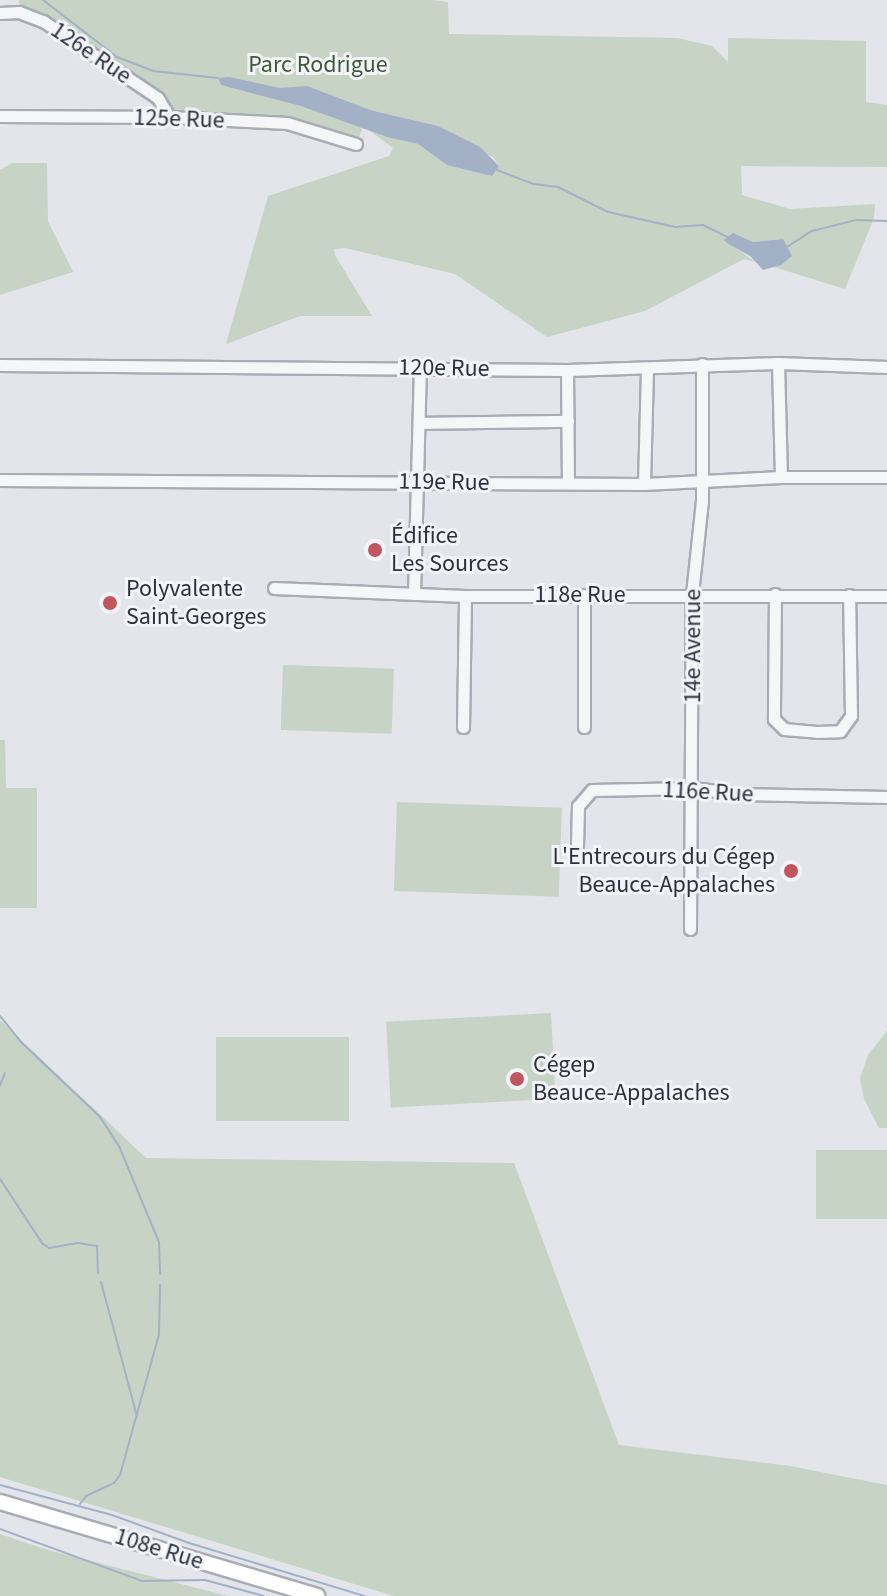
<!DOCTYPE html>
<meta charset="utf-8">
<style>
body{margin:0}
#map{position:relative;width:887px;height:1596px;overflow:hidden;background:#e3e5ea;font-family:"Source Sans 3",sans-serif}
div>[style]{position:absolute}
.green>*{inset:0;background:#c7d3c5;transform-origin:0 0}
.water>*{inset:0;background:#a2b1c6}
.stream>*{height:2px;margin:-1px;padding:0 1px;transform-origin:1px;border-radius:1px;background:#a2b1c6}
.roads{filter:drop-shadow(2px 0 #a9acb4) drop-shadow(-2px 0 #a9acb4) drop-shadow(0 2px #a9acb4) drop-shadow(0 -2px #a9acb4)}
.minor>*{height:11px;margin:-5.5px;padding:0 5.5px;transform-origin:5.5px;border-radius:5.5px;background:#f5f6f8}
.major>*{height:14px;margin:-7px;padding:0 7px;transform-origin:7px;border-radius:7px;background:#fff}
.dots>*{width:22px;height:22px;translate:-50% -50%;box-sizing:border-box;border:4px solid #f3f4f7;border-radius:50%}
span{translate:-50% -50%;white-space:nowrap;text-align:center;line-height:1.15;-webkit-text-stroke:6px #f3f4f7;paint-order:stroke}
.street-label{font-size:24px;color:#2d3240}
.park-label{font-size:24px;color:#3f5a3b}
.poi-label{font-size:24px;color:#2d3240}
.left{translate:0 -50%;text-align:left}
.right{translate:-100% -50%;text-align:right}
</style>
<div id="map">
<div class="green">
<div style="clip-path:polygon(19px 0,432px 0,448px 2px,449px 34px,677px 38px,712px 46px,728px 62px,728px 38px,866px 41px,866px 102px,887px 105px,887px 167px,741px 166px,742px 195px,790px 209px,875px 204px,874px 218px,845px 289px,774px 267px,783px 239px,753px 242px,724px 239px,755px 262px,744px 259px,645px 311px,547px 337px,455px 274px,345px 248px,334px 249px,335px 255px,372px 316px,300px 316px,226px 344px,268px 196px,389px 156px,393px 148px,369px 130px,418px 144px,447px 165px,499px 166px,494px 158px,438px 126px,370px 110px,356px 144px,302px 126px,169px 117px,158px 98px,19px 12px)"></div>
<div style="clip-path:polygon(12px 163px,47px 163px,48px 221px,73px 272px,0 295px,0 170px)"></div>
<div style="left:283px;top:665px;width:111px;height:65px;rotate:2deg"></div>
<div style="clip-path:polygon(0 740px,5px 740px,6px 788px,37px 788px,37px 908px,0 908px)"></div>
<div style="left:397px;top:802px;width:165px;height:89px;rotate:2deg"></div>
<div style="left:551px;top:1013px;width:86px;height:165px;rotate:87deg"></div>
<div style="clip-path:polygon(0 1020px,146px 1158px,514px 1163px,619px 1445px,790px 1466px,887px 1485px,887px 1596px,394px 1596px,0 1477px)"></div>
<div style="clip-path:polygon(887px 1031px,887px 1128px,879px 1128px,864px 1099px,860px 1078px,868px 1055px)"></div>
<div style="left:216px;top:1037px;width:133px;height:84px"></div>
<div style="left:887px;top:1150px;width:69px;height:71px;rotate:90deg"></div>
<div style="clip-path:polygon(0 1534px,48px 1550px,228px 1596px,0 1596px)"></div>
</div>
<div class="water">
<div style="clip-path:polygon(229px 77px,280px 88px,307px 86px,370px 110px,438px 126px,480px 147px,499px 166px,492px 176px,447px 165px,418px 144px,387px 137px,301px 106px,221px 85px,218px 78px)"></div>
<div style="clip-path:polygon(733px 233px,753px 242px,783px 239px,792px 256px,781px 265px,763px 270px,750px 256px,727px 243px,724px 240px)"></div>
</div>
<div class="stream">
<div style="left:43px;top:0;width:93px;rotate:37.6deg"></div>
<div style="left:117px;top:57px;width:39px;rotate:21deg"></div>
<div style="left:153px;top:71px;width:65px;rotate:6.1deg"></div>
<div style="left:497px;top:170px;width:40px;rotate:21deg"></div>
<div style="left:534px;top:184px;width:24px;rotate:7deg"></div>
<div style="left:558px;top:187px;width:56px;rotate:26.6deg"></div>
<div style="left:608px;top:212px;width:69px;rotate:12.6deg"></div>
<div style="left:675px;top:227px;width:28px;rotate:-4deg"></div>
<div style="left:703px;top:225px;width:28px;rotate:26deg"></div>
<div style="left:787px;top:247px;width:30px;rotate:-33deg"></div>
<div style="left:812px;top:231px;width:45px;rotate:-14deg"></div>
<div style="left:856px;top:220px;width:31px;rotate:2deg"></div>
<div style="left:0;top:1016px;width:35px;rotate:51deg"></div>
<div style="left:22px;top:1043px;width:108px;rotate:43.5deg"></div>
<div style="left:100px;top:1117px;width:35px;rotate:57deg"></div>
<div style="left:119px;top:1146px;width:104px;rotate:67.4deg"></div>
<div style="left:159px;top:1242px;width:32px;rotate:88deg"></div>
<div style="left:0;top:1085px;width:13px;rotate:-67deg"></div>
<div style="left:0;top:1179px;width:77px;rotate:56.7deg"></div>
<div style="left:42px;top:1243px;width:9px;rotate:36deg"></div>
<div style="left:49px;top:1248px;width:29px;rotate:-10deg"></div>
<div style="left:78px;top:1243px;width:19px;rotate:9deg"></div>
<div style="left:97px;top:1246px;width:27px;rotate:88deg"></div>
<div style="left:101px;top:1282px;width:139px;rotate:75deg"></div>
<div style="left:0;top:1485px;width:116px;rotate:15deg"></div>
<div style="left:112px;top:1515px;width:82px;rotate:20deg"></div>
<div style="left:189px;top:1543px;width:184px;rotate:16.8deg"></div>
<div style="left:80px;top:1504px;width:10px;rotate:-53deg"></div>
<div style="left:86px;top:1496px;width:31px;rotate:-25deg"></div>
<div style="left:114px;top:1483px;width:10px;rotate:-53deg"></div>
<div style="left:120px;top:1475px;width:146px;rotate:-74.5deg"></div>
<div style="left:159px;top:1334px;width:49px;rotate:-88.8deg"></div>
<div style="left:0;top:1529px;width:151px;rotate:20.1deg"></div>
<div style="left:142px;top:1581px;width:63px;rotate:-0.9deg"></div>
<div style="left:205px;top:1580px;width:61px;rotate:15.2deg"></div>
</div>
<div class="roads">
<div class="minor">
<div style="left:0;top:13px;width:19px;rotate:-3deg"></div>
<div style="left:19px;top:12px;width:26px;rotate:21deg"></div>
<div style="left:43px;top:21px;width:138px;rotate:33.8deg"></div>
<div style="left:158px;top:98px;width:22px;rotate:60deg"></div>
<div style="left:0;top:116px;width:169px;rotate:0.3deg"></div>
<div style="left:169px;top:117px;width:118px;rotate:2.9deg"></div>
<div style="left:287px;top:123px;width:72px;rotate:16.9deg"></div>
<div style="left:778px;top:363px;width:114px;rotate:88.5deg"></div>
<div style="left:0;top:365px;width:567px;rotate:0.51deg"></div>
<div style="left:567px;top:370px;width:211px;rotate:-1.9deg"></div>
<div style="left:778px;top:363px;width:109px;rotate:2.1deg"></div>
<div style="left:567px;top:370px;width:113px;rotate:89.5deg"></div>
<div style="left:419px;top:423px;width:149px;rotate:-0.8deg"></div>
<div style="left:0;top:480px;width:644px;rotate:0.36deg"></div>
<div style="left:644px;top:484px;width:137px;rotate:-2.9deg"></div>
<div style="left:781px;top:477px;width:106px"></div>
<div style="left:644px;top:484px;width:115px;rotate:-88.5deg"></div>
<div style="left:274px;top:588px;width:191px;rotate:2.4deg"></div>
<div style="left:465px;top:596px;width:422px"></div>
<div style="left:414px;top:594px;width:226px;rotate:-88.5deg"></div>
<div style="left:775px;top:594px;width:125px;rotate:90.5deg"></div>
<div style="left:774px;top:719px;width:14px;rotate:45deg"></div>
<div style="left:784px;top:729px;width:33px;rotate:5deg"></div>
<div style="left:817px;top:732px;width:23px;rotate:-2deg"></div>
<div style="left:840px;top:731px;width:19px;rotate:-54deg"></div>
<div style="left:851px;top:716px;width:121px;rotate:-90.9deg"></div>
<div style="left:584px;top:595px;width:132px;rotate:90deg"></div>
<div style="left:463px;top:727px;width:131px;rotate:-89.1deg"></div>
<div style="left:577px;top:846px;width:40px;rotate:-88.6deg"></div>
<div style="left:578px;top:806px;width:21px;rotate:-49deg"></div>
<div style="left:592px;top:790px;width:101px;rotate:-1.1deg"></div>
<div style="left:693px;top:788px;width:47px;rotate:7.3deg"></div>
<div style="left:740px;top:794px;width:147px;rotate:1.2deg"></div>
<div style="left:690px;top:929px;width:335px;rotate:-89.7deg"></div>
<div style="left:692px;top:594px;width:94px;rotate:-83.9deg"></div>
<div style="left:702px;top:501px;width:137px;rotate:-90deg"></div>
</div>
<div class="major">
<div style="left:0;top:1502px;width:331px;rotate:16.5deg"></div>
</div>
</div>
<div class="dots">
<div style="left:375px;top:550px;background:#c0565e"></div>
<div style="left:110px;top:603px;background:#c0565e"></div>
<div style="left:791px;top:871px;background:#c0565e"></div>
<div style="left:517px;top:1079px;background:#c0565e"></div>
</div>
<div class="street-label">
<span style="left:91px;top:53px;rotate:34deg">126e Rue</span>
<span style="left:179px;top:119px;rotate:2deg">125e Rue</span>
<span style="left:444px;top:368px;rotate:1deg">120e Rue</span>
<span style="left:444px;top:482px;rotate:1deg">119e Rue</span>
<span style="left:580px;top:595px">118e Rue</span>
<span style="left:693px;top:646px;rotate:-90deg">14e Avenue</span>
<span style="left:708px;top:792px;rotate:3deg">116e Rue</span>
<span style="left:159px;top:1549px;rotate:17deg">108e Rue</span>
</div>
<div class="park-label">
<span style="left:318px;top:65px">Parc Rodrigue</span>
</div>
<div class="poi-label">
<span class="left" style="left:391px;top:550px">Édifice<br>Les Sources</span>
<span class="left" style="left:126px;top:603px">Polyvalente<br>Saint-Georges</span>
<span class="right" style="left:775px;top:871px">L'Entrecours du Cégep<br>Beauce-Appalaches</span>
<span class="left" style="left:533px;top:1079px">Cégep<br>Beauce-Appalaches</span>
</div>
</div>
